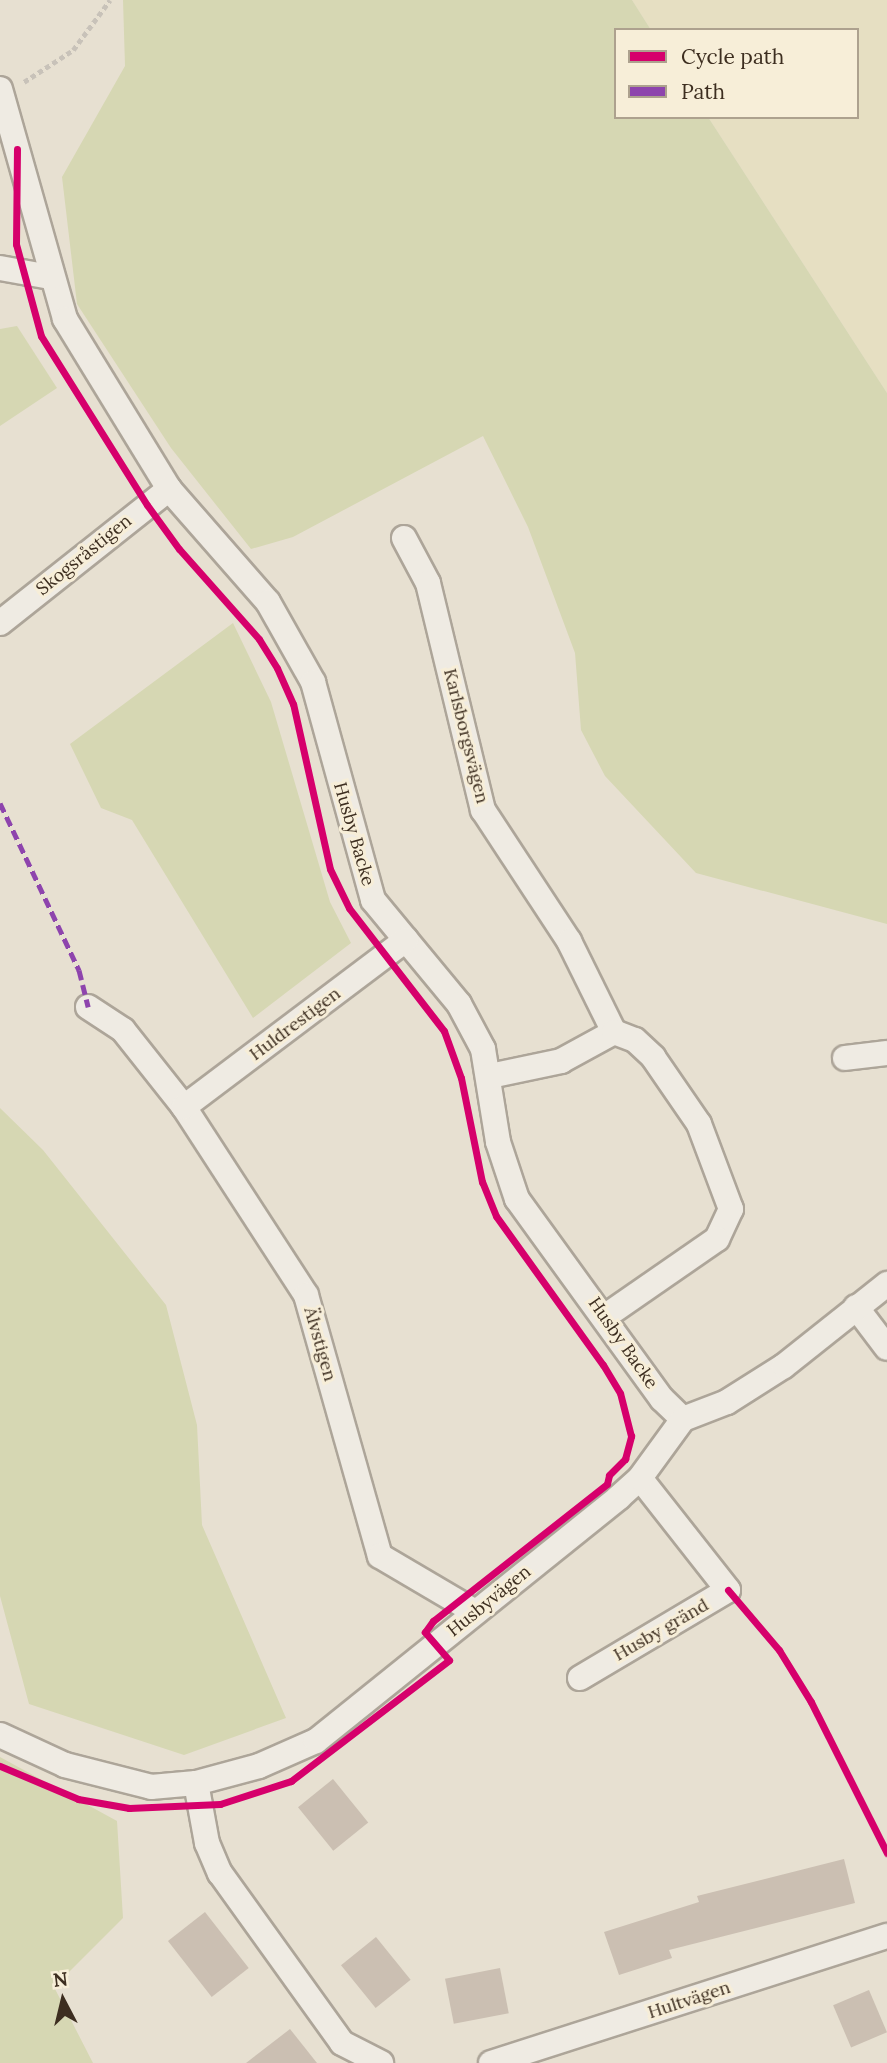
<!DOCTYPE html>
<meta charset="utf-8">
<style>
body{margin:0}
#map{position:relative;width:887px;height:2063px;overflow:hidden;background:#e7e0d1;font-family:Lora,serif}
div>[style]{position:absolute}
.farmland>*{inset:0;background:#e6dfc2}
.green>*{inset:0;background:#d6d7b3}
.building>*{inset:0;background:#cbbfb2;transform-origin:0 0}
.path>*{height:4.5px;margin-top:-2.25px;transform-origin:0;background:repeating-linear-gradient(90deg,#c8c2b9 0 5px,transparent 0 8.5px)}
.roads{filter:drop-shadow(2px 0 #ada599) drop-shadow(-2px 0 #ada599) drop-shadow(0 2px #ada599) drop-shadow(0 -2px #ada599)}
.minor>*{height:24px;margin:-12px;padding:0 12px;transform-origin:12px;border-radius:12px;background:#efebe3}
.quiet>*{height:5px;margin-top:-2.5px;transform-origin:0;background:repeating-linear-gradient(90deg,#8e44ad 0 10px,transparent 0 15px)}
.cycleway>*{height:7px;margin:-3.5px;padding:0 3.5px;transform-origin:3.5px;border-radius:3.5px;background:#d6006c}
span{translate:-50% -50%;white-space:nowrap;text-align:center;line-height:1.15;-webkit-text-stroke:6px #f7eed8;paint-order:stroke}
.street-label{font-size:18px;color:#3d2e20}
.legend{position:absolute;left:614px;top:28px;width:245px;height:91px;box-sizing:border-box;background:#f7eed8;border:2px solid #ada18e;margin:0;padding:9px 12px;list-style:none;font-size:21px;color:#3d2e20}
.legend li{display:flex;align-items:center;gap:14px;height:35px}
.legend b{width:35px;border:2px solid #ada18e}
.north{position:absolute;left:28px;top:1965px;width:70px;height:70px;-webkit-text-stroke:5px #f7eed8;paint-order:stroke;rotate:353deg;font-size:19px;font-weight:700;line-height:28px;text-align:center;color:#3d2e20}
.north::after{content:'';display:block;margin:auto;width:24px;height:32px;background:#3d2e20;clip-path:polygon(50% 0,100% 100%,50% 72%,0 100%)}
</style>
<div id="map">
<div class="farmland">
<div style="clip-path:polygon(632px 0,887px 0,887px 393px,708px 117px,857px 117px,857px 30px,651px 30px)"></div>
</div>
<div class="green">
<div style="clip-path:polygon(123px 0,632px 0,651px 30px,616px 30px,616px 117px,708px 117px,887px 393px,887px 924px,696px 873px,605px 776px,581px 730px,575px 653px,528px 527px,483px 436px,293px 537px,251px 549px,171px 448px,77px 304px,62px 177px,125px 66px)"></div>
<div style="clip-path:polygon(17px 326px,57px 388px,0 426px,0 329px)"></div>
<div style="clip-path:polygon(233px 623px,271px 702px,330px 902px,351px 943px,253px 1018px,132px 820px,101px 808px,70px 744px)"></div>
<div style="clip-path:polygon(0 1108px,43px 1150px,166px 1305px,197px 1425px,202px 1525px,286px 1718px,184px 1755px,29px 1704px,0 1596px)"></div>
<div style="clip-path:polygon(0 1757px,117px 1821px,123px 1918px,54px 1987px,93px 2063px,0 2063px)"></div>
</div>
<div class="building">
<div style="left:333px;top:1779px;width:56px;height:45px;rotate:51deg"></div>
<div style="clip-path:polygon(844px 1859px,855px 1903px,669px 1950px,672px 1958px,619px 1975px,604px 1932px,699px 1902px,697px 1896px)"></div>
<div style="left:205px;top:1912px;width:71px;height:47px;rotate:52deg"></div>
<div style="left:376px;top:1937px;width:55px;height:45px;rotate:51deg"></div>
<div style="left:500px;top:1968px;width:46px;height:56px;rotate:79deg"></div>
<div style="left:869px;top:1990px;width:46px;height:39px;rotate:67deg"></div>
<div style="clip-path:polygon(290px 2029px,317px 2063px,246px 2063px)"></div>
</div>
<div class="path">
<div style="left:24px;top:82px;width:59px;rotate:-33.1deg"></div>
<div style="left:73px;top:50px;width:62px;rotate:-53.5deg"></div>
</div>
<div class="roads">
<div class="minor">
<div style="left:0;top:89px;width:239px;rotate:74.2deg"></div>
<div style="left:65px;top:319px;width:199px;rotate:58.5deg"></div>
<div style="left:169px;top:489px;width:150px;rotate:48.8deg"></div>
<div style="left:268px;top:602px;width:92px;rotate:60.6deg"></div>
<div style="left:313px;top:682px;width:226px;rotate:74.6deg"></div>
<div style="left:373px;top:900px;width:135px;rotate:50.4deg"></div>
<div style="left:459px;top:1004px;width:51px;rotate:61.9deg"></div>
<div style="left:483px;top:1049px;width:94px;rotate:80.8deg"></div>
<div style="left:498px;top:1142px;width:60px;rotate:71.6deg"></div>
<div style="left:517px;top:1199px;width:247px;rotate:54.1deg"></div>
<div style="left:662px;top:1399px;width:29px;rotate:44deg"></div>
<div style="left:0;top:268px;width:51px;rotate:10.2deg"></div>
<div style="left:404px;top:538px;width:51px;rotate:61.9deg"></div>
<div style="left:428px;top:583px;width:234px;rotate:76.4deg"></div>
<div style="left:483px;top:810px;width:157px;rotate:56.7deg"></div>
<div style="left:569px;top:941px;width:102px;rotate:63.7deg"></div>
<div style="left:0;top:623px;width:216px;rotate:-38.4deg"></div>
<div style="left:88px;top:1007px;width:42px;rotate:33.3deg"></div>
<div style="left:123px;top:1030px;width:98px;rotate:51.6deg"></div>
<div style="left:184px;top:1107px;width:224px;rotate:57deg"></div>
<div style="left:306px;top:1295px;width:271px;rotate:74.2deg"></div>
<div style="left:380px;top:1556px;width:110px;rotate:30.5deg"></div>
<div style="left:845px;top:1058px;width:42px;rotate:-6.8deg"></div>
<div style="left:490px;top:1076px;width:73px;rotate:-11.9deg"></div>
<div style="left:561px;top:1061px;width:60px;rotate:-28.7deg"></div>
<div style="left:614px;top:1032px;width:22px;rotate:21deg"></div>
<div style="left:635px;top:1040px;width:25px;rotate:43deg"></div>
<div style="left:653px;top:1057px;width:81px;rotate:55.5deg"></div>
<div style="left:699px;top:1124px;width:91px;rotate:69.4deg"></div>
<div style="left:731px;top:1209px;width:33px;rotate:115deg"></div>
<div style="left:717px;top:1239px;width:135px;rotate:145.3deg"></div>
<div style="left:184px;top:1107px;width:278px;rotate:-37deg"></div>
<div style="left:856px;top:1307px;width:51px;rotate:52.9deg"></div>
<div style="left:580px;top:1678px;width:172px;rotate:-30.7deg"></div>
<div style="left:728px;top:1590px;width:142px;rotate:-128.2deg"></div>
<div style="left:0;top:1735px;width:72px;rotate:24.8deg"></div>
<div style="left:65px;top:1765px;width:89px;rotate:14.3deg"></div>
<div style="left:151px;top:1787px;width:45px;rotate:-5.1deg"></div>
<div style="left:196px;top:1783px;width:65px;rotate:-15.1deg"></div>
<div style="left:259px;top:1766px;width:62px;rotate:-23.7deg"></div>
<div style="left:316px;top:1741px;width:388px;rotate:-38.8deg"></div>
<div style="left:618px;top:1498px;width:30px;rotate:-42deg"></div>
<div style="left:640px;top:1478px;width:73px;rotate:-53.9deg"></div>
<div style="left:683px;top:1419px;width:47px;rotate:-21.1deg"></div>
<div style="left:727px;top:1402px;width:67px;rotate:-32.3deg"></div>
<div style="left:784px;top:1366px;width:132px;rotate:-38.5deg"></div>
<div style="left:196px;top:1783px;width:61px;rotate:79.6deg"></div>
<div style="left:207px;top:1843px;width:33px;rotate:67deg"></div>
<div style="left:220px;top:1873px;width:209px;rotate:54.3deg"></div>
<div style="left:342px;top:2043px;width:44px;rotate:27.1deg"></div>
<div style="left:491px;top:2063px;width:416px;rotate:-17.8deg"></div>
</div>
</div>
<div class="quiet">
<div style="left:0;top:803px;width:185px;rotate:64.7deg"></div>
<div style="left:79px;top:970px;width:38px;rotate:76deg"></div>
</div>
<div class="cycleway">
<div style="left:728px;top:1590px;width:79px;rotate:49.6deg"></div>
<div style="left:779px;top:1650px;width:61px;rotate:58.4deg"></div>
<div style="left:811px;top:1702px;width:169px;rotate:63.3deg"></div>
<div style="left:0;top:1766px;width:85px;rotate:22.9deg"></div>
<div style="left:78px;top:1799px;width:52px;rotate:10deg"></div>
<div style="left:129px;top:1808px;width:91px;rotate:-2.5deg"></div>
<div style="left:220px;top:1804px;width:75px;rotate:-17.9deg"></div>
<div style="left:291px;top:1781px;width:199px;rotate:-37.4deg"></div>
<div style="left:449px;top:1660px;width:37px;rotate:-131deg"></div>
<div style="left:425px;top:1632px;width:14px;rotate:-54deg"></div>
<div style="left:433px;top:1621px;width:221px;rotate:-38.2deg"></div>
<div style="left:607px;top:1484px;width:9px;rotate:-77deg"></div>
<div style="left:609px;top:1475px;width:23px;rotate:-45deg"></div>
<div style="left:625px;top:1459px;width:24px;rotate:-75deg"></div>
<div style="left:631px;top:1436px;width:44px;rotate:-104.3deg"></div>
<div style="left:620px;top:1393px;width:33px;rotate:-121deg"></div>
<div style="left:603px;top:1365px;width:183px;rotate:-125.7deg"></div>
<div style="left:496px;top:1216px;width:37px;rotate:-112deg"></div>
<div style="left:482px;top:1182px;width:106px;rotate:-101.4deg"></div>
<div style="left:461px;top:1078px;width:50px;rotate:-109.9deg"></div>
<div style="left:444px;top:1031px;width:155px;rotate:-127.7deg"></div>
<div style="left:349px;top:908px;width:43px;rotate:-116deg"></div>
<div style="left:330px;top:869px;width:169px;rotate:-102.6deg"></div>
<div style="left:293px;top:704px;width:39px;rotate:-114deg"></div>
<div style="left:277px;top:668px;width:34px;rotate:-122deg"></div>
<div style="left:259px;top:639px;width:120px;rotate:-131.6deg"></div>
<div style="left:179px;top:549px;width:54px;rotate:-126deg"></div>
<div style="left:147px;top:505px;width:199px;rotate:-122.1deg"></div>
<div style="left:41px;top:336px;width:95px;rotate:-105.2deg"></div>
<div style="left:16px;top:244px;width:95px;rotate:-89.4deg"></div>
</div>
<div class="street-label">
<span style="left:84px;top:555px;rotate:-39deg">Skogsråstigen</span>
<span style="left:466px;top:736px;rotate:76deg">Karlsborgsvägen</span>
<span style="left:354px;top:834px;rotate:74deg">Husby Backe</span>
<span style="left:295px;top:1024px;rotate:-37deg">Huldrestigen</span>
<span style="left:623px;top:1343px;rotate:55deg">Husby Backe</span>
<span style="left:320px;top:1344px;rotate:74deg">Älvstigen</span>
<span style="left:489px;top:1601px;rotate:-39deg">Husbyvägen</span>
<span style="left:661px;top:1630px;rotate:-30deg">Husby gränd</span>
<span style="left:689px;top:2000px;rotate:-18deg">Hultvägen</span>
</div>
<ul class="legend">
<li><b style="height:9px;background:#d6006c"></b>Cycle path</li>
<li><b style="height:9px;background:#8e44ad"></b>Path</li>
</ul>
<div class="north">N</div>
</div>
